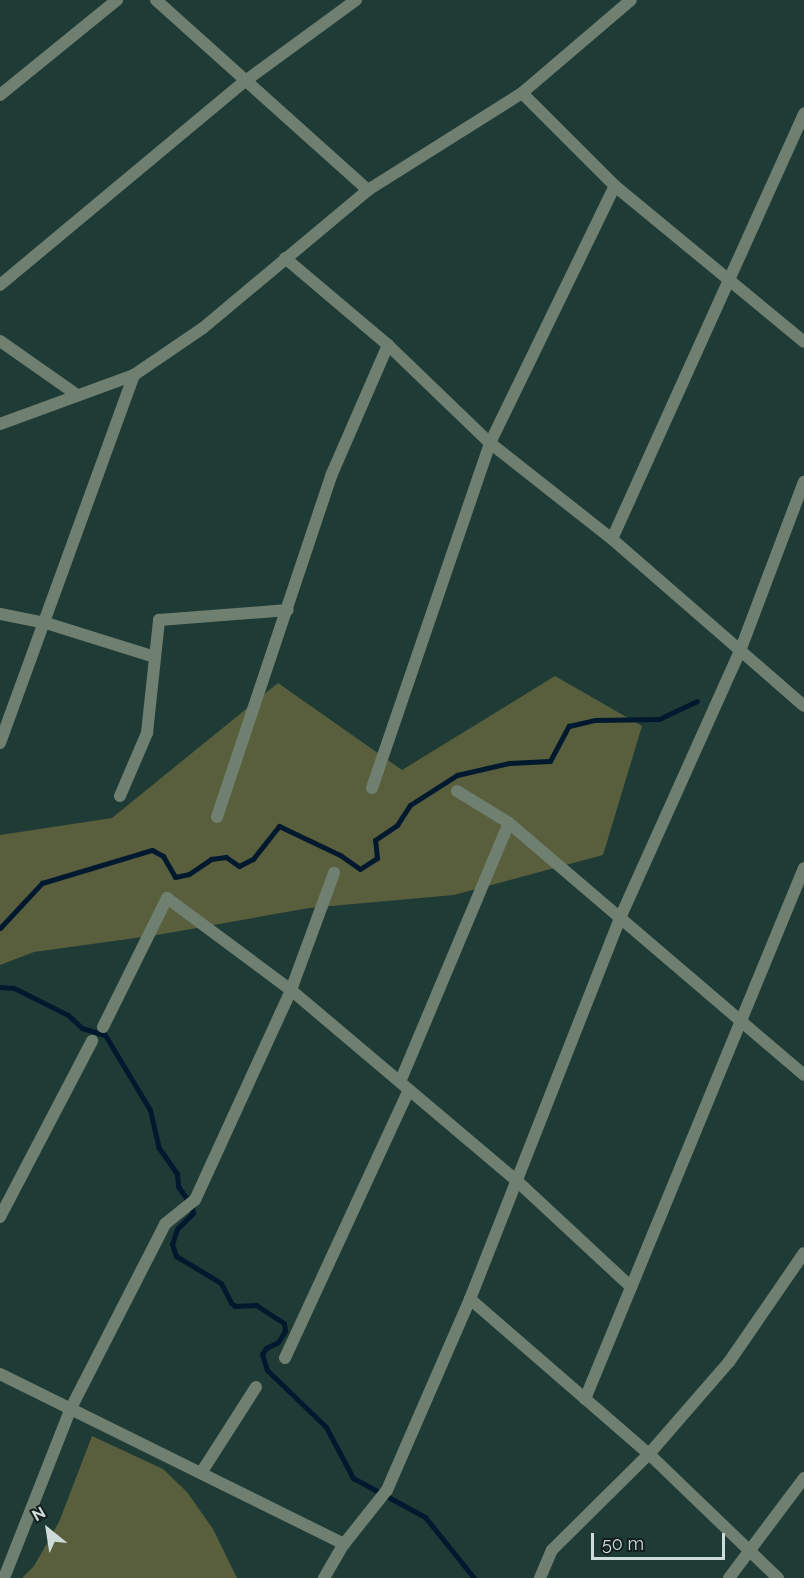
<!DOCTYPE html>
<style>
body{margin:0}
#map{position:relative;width:804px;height:1578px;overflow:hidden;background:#1f3b36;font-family:Raleway,sans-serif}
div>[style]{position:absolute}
.green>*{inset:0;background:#595e3c}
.stream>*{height:5px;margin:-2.5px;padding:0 2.5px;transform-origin:2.5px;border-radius:2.5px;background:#01192f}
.minor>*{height:12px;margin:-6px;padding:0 6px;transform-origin:6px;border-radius:6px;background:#6f8071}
span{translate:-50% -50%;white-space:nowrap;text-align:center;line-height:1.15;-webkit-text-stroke:6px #131f1d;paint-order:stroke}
.north{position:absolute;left:18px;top:1500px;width:60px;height:60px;-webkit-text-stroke:4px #131f1d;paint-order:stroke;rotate:330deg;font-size:16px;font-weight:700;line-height:24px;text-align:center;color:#cddcd9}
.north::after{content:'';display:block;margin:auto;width:21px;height:27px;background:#cddcd9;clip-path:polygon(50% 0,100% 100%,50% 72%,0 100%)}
.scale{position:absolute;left:591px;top:1533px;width:134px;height:27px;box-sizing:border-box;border:3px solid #cddcd9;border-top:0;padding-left:8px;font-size:18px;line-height:21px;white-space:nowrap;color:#cddcd9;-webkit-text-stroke:4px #131f1d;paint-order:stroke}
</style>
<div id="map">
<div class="green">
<div style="clip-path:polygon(555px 676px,642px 726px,603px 855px,454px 895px,309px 908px,157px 935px,34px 952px,0 965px,0 835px,112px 818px,278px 683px,402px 770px)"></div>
<div style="clip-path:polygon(92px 1436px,163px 1469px,187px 1492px,213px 1529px,237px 1578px,22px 1578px,34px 1566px,59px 1522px)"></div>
</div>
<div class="stream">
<div style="left:0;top:928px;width:62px;rotate:-47deg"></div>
<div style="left:42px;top:883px;width:115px;rotate:-16.7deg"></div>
<div style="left:152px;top:850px;width:13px;rotate:29deg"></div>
<div style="left:163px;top:856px;width:24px;rotate:60deg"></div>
<div style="left:175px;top:877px;width:14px;rotate:-12deg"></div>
<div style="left:189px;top:874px;width:27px;rotate:-34deg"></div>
<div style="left:211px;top:859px;width:15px;rotate:-8deg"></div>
<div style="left:226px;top:857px;width:16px;rotate:35deg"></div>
<div style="left:239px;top:866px;width:16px;rotate:-27deg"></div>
<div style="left:253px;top:859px;width:42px;rotate:-51.8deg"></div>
<div style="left:279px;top:826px;width:68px;rotate:25.4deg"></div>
<div style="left:340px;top:855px;width:24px;rotate:35deg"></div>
<div style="left:360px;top:869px;width:20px;rotate:-33deg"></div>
<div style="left:377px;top:858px;width:18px;rotate:-96deg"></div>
<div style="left:375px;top:840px;width:27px;rotate:-34deg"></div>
<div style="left:397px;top:825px;width:24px;rotate:-57deg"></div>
<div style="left:410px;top:805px;width:56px;rotate:-32.6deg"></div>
<div style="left:457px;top:775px;width:53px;rotate:-13deg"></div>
<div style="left:509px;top:763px;width:41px;rotate:-2.8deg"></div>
<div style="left:550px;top:761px;width:40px;rotate:-62deg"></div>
<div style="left:569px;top:726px;width:27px;rotate:-13deg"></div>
<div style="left:595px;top:720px;width:64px;rotate:-0.9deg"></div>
<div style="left:659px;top:719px;width:42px;rotate:-25.3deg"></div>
<div style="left:0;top:987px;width:14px;rotate:4deg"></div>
<div style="left:14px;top:988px;width:60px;rotate:26.6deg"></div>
<div style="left:68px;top:1015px;width:19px;rotate:43deg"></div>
<div style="left:82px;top:1028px;width:24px;rotate:17deg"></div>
<div style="left:105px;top:1035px;width:87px;rotate:59deg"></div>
<div style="left:150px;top:1110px;width:39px;rotate:77deg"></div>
<div style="left:159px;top:1148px;width:32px;rotate:55deg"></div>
<div style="left:177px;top:1174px;width:12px;rotate:85deg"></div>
<div style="left:178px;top:1186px;width:25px;rotate:56deg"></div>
<div style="left:192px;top:1207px;width:6px;rotate:81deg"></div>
<div style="left:193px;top:1213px;width:23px;rotate:135deg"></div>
<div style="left:177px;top:1229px;width:16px;rotate:108deg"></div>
<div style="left:172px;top:1244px;width:13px;rotate:72deg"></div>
<div style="left:176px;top:1256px;width:52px;rotate:31deg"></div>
<div style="left:221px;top:1283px;width:22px;rotate:63deg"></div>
<div style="left:231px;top:1303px;width:5px;rotate:37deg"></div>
<div style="left:235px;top:1306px;width:21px;rotate:-3deg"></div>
<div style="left:256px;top:1305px;width:33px;rotate:33deg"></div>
<div style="left:284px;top:1323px;width:8px;rotate:83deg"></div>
<div style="left:285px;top:1331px;width:13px;rotate:122deg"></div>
<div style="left:278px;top:1342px;width:13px;rotate:153deg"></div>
<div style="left:266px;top:1348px;width:7px;rotate:124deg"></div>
<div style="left:262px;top:1354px;width:17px;rotate:73deg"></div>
<div style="left:267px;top:1370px;width:82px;rotate:44deg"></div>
<div style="left:326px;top:1427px;width:58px;rotate:62.1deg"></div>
<div style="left:353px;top:1478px;width:82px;rotate:28.4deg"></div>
<div style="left:425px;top:1517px;width:78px;rotate:51.2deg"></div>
</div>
<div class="minor">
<div style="left:156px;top:0;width:285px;rotate:41.9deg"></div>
<div style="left:522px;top:93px;width:132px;rotate:45deg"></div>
<div style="left:615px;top:186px;width:245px;rotate:39.5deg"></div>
<div style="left:0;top:95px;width:151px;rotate:-39.1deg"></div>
<div style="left:285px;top:258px;width:135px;rotate:40.2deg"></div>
<div style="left:388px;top:345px;width:141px;rotate:43.9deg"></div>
<div style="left:490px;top:443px;width:155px;rotate:38.2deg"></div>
<div style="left:612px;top:539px;width:254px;rotate:41deg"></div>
<div style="left:0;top:285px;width:317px;rotate:-39.8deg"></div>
<div style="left:244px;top:82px;width:139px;rotate:-36.2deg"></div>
<div style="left:0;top:341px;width:94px;rotate:35deg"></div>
<div style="left:0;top:424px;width:143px;rotate:-20.1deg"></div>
<div style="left:134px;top:375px;width:83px;rotate:-34.3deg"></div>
<div style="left:203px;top:328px;width:215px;rotate:-39.9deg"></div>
<div style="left:368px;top:190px;width:182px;rotate:-32.2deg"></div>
<div style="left:522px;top:93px;width:143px;rotate:-40.5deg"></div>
<div style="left:612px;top:539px;width:467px;rotate:-65.7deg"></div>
<div style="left:0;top:614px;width:47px;rotate:11.1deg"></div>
<div style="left:46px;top:623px;width:114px;rotate:17.3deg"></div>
<div style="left:0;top:743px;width:392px;rotate:-70deg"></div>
<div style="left:372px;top:788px;width:365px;rotate:-71.1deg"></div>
<div style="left:490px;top:443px;width:286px;rotate:-64.1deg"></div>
<div style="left:457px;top:791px;width:61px;rotate:31.6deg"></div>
<div style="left:509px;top:823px;width:388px;rotate:40.5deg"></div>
<div style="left:120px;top:796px;width:69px;rotate:-66.8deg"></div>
<div style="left:147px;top:733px;width:114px;rotate:-83.9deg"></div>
<div style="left:159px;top:620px;width:129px;rotate:-4.4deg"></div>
<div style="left:217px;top:817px;width:360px;rotate:-71.5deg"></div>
<div style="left:331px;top:476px;width:143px;rotate:-66.5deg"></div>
<div style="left:103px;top:1027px;width:144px;rotate:-63.6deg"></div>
<div style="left:167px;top:898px;width:154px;rotate:36.6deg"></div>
<div style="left:291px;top:990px;width:296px;rotate:40.2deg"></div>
<div style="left:517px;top:1181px;width:156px;rotate:42.9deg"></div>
<div style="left:400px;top:1082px;width:281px;rotate:-67.2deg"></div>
<div style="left:0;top:1217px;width:199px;rotate:-62.4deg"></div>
<div style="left:470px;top:1299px;width:237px;rotate:40.9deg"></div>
<div style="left:649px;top:1454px;width:179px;rotate:43.9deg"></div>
<div style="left:285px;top:1358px;width:295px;rotate:-65.2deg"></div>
<div style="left:0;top:1374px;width:384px;rotate:26.3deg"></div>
<div style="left:585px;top:1399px;width:574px;rotate:-67.59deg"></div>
<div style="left:201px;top:1473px;width:102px;rotate:-57.4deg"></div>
<div style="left:4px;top:1578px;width:183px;rotate:-68.5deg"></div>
<div style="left:71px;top:1408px;width:207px;rotate:-62.9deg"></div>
<div style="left:165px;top:1224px;width:38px;rotate:-39deg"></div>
<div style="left:195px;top:1200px;width:231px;rotate:-65.4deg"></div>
<div style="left:291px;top:990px;width:125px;rotate:-69.8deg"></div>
<div style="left:324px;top:1578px;width:39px;rotate:-60deg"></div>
<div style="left:344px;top:1544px;width:69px;rotate:-51.5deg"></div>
<div style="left:387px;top:1490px;width:208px;rotate:-66.5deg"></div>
<div style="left:470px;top:1299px;width:409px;rotate:-68.5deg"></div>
<div style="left:620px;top:918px;width:293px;rotate:-65.8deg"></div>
<div style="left:740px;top:651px;width:181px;rotate:-69.3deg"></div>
<div style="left:540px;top:1578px;width:30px;rotate:-67deg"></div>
<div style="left:552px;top:1550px;width:136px;rotate:-44.7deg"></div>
<div style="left:649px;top:1454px;width:122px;rotate:-49deg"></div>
<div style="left:729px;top:1362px;width:132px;rotate:-55.5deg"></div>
<div style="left:729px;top:1578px;width:125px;rotate:-53.1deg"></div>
</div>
<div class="north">N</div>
<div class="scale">50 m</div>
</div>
